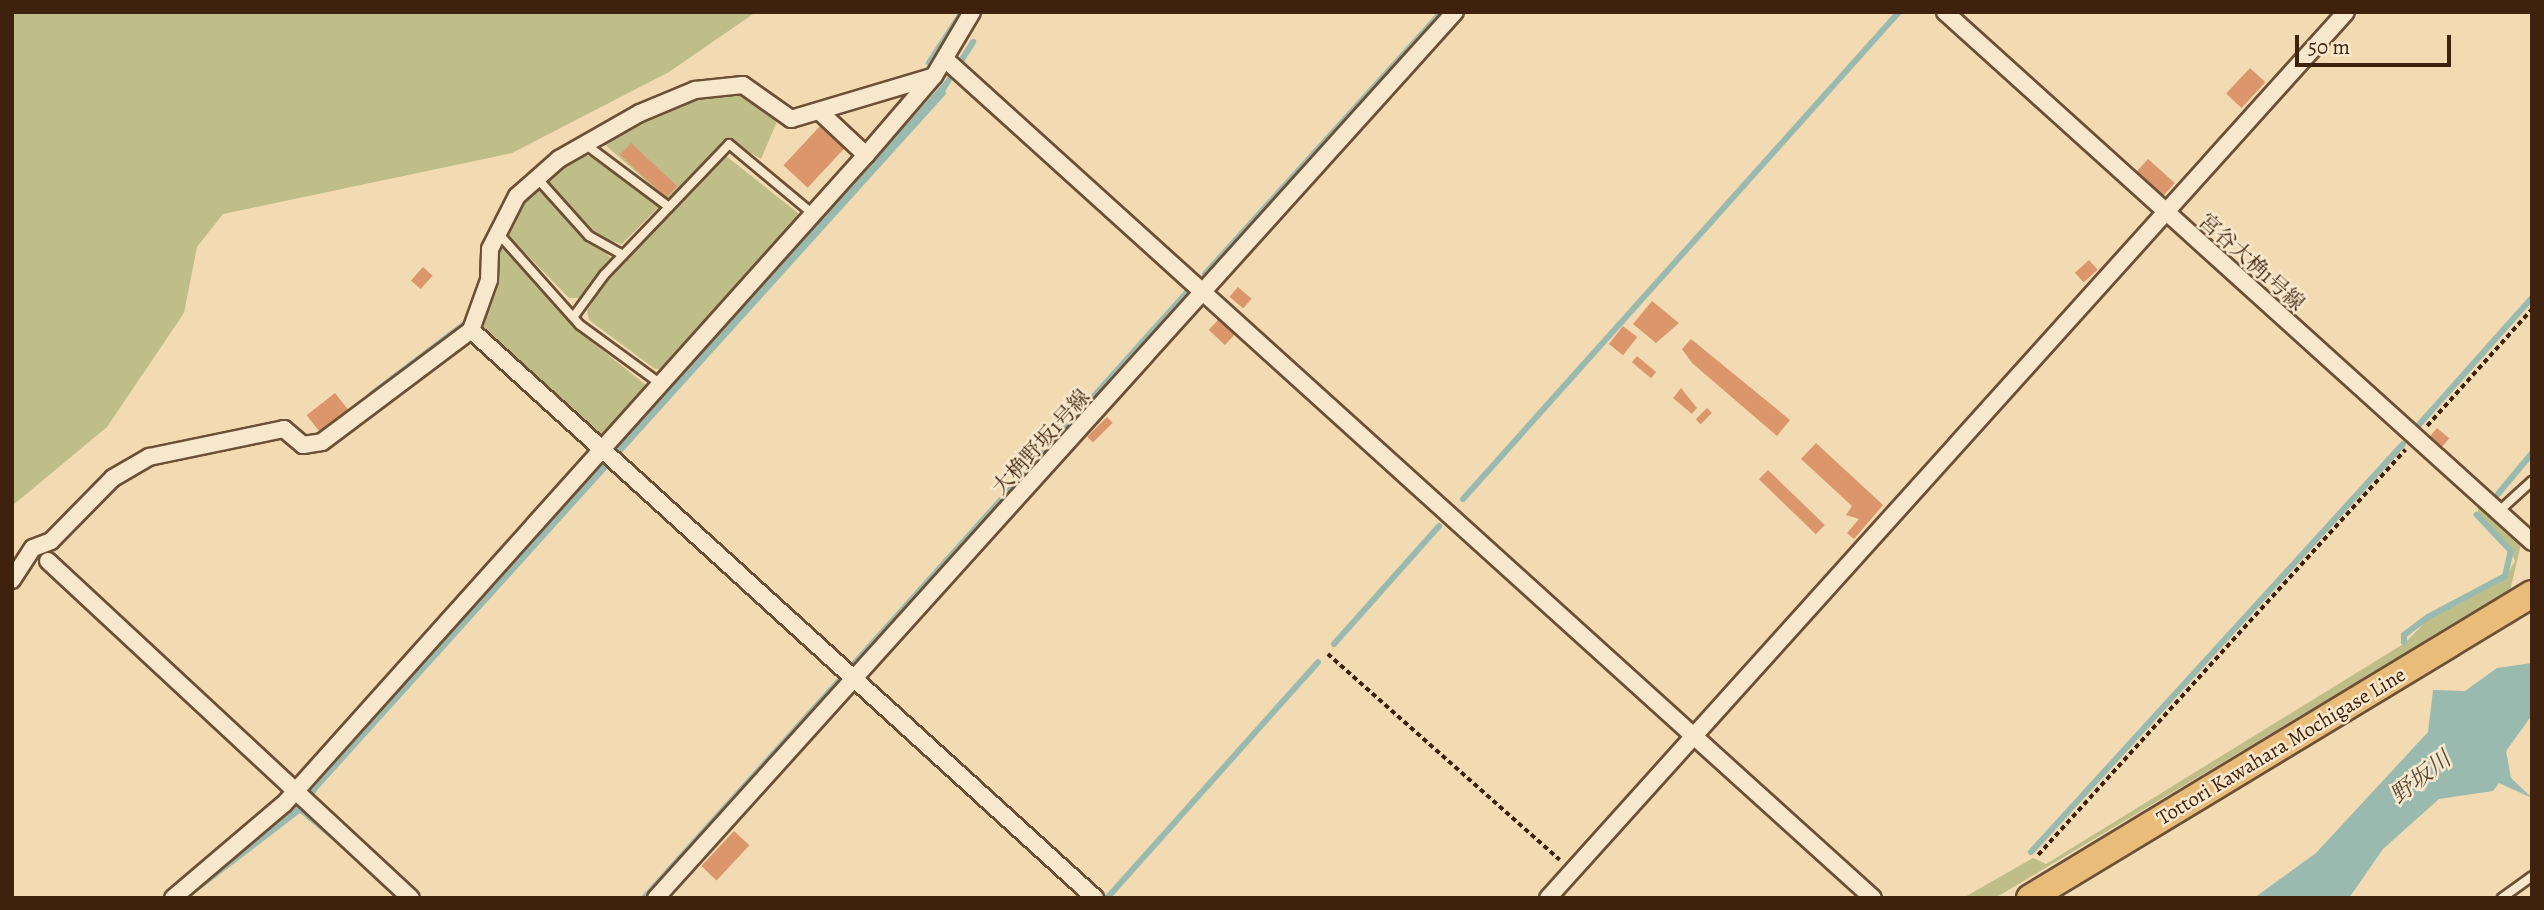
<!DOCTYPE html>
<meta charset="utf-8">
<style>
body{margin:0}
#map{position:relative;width:2544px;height:910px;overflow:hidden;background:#f2dab2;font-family:Alegreya,"Noto Serif JP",serif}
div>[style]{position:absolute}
.green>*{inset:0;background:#bfbe89}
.water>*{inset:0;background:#9bbaaf}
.stream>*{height:6px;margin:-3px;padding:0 3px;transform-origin:3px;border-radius:3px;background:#9bbaaf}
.building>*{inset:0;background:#db976b;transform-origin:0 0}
.path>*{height:3.5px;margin-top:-1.75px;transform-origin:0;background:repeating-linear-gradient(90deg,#3f220d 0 5px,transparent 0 8.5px)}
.roads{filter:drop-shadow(2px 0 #6c5036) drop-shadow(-2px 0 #6c5036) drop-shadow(0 2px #6c5036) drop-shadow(0 -2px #6c5036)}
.service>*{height:8px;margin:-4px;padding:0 4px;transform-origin:4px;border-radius:4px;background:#f7e7cd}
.minor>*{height:16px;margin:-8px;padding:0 8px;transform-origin:8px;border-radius:8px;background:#f7e7cd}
.primary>*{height:26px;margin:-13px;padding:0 13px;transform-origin:13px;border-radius:13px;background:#e9bd79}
span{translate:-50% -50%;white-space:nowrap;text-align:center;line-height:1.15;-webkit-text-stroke:5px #f7e7cd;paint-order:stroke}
.street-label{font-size:21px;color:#3f220d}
.water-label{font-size:23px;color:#564836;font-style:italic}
.frame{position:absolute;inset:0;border:14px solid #3f220d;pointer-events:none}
.scale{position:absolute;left:2295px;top:35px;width:156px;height:32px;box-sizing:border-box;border:4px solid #3f220d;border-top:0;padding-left:9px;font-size:21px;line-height:24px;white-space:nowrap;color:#3f220d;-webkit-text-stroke:5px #f7e7cd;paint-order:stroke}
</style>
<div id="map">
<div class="green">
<div style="clip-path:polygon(12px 12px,756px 12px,669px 72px,512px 153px,223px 214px,197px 247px,184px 313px,107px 427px,12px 506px)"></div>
<div style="clip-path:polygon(742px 91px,778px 119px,761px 159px,726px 138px,668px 200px,602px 142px,683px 99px)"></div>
<div style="clip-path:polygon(581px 154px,607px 161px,660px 206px,622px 244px,594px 236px,543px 179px)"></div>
<div style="clip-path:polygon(726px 156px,803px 217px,669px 368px,655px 369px,589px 320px,587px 311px,606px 281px)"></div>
<div style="clip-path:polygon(536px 185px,612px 259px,579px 298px,569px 298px,504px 231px)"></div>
<div style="clip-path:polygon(498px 243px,578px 331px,646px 385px,648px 391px,605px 438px,598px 439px,479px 329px)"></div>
<div style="clip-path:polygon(2478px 505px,2521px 544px,2510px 591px,1995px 898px,1963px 898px,2033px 858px,2046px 864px,2405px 643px,2429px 618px,2506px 577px,2515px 561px,2511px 550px,2478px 514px)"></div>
</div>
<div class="water">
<div style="clip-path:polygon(2333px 12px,2338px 12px,2167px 196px)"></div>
<div style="clip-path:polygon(944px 82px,946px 94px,318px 789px,313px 797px,402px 898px,300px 813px,189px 898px,293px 810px)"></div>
<div style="clip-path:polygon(2148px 216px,2152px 219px,1701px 716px)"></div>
<div style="clip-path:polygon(2532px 663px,2532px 715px,2506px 751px,2511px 778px,2532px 798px,2499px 783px,2493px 791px,2439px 799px,2383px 849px,2349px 898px,2254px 898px,2316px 853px,2428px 732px,2433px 690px,2465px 691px,2497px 668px)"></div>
</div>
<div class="stream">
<div style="left:929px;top:63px;width:61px;rotate:-57.1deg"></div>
<div style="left:943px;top:89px;width:56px;rotate:-57.4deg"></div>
<div style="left:1205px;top:274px;width:353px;rotate:-47.9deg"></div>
<div style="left:372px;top:394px;width:121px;rotate:-37.2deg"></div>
<div style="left:2416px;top:428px;width:174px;rotate:-48.3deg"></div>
<div style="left:2498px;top:494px;width:53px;rotate:-50.3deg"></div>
<div style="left:1463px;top:499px;width:654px;rotate:-48.16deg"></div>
<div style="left:2404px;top:642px;width:7px;rotate:-90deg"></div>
<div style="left:2404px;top:635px;width:30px;rotate:-37deg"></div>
<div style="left:2428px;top:617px;width:87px;rotate:-28deg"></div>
<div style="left:2505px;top:576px;width:26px;rotate:-77deg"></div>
<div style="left:2511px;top:551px;width:50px;rotate:-133.4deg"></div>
<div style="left:1334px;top:644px;width:158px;rotate:-48.3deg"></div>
<div style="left:852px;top:666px;width:504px;rotate:-48.14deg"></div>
<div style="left:2031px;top:852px;width:552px;rotate:-47.64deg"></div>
<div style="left:1108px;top:897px;width:315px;rotate:-48.2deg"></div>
<div style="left:644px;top:898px;width:298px;rotate:-48.1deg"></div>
</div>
<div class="building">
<div style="left:2250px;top:68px;width:21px;height:35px;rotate:43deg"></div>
<div style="left:821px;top:125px;width:33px;height:55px;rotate:43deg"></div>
<div style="left:631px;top:143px;width:63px;height:16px;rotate:43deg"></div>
<div style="left:2148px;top:159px;width:36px;height:21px;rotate:42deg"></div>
<div style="left:2089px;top:260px;width:13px;height:19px;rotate:48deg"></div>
<div style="left:423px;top:267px;width:13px;height:18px;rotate:42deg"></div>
<div style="left:1238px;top:287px;width:18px;height:13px;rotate:41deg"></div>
<div style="clip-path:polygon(1652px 301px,1679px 323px,1656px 343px,1633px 324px)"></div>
<div style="left:1219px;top:319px;width:22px;height:15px;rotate:43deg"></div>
<div style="left:1623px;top:326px;width:18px;height:23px;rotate:38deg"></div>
<div style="clip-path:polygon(1691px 339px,1790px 420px,1777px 436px,1692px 363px,1682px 349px)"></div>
<div style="left:1637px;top:356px;width:25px;height:8px;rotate:40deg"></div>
<div style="clip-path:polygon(1681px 388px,1697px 408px,1692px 414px,1673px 398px)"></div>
<div style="left:335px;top:393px;width:23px;height:36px;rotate:52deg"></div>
<div style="left:1707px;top:408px;width:7px;height:16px;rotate:45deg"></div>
<div style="left:1107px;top:417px;width:8px;height:28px;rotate:45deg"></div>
<div style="left:2437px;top:428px;width:16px;height:11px;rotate:40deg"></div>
<div style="clip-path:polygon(1816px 443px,1883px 505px,1854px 539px,1847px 533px,1859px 519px,1846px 515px,1852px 506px,1801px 459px)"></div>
<div style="left:1768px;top:470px;width:79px;height:13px;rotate:44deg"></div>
<div style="left:734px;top:831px;width:21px;height:48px;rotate:43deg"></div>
</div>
<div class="path">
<div style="left:2427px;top:426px;width:157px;rotate:-48.1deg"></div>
<div style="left:1328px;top:654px;width:310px;rotate:41.6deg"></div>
<div style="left:2038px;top:855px;width:547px;rotate:-47.82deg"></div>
</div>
<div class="roads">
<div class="service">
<div style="left:585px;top:144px;width:105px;rotate:36.9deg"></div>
<div style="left:537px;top:178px;width:78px;rotate:48.1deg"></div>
<div style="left:589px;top:236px;width:39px;rotate:29deg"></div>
<div style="left:498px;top:233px;width:123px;rotate:48.3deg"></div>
<div style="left:580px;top:325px;width:100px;rotate:36.1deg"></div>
<div style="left:574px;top:316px;width:51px;rotate:-53.8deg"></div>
<div style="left:604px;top:275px;width:181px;rotate:-46.3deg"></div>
<div style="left:729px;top:144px;width:109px;rotate:39.8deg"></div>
<div style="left:2498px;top:512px;width:46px;rotate:-42.4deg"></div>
<div style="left:2502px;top:898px;width:37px;rotate:-36deg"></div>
</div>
<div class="minor">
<div style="left:1945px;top:12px;width:791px;rotate:42.08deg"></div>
<div style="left:945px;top:59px;width:1251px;rotate:42.12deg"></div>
<div style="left:820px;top:112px;width:63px;rotate:43.1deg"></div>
<div style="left:471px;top:330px;width:844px;rotate:42.31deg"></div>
<div style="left:48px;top:561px;width:495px;rotate:42.9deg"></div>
<div style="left:12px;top:580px;width:38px;rotate:-57deg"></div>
<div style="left:33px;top:548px;width:19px;rotate:-21deg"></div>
<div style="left:51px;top:541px;width:88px;rotate:-45.5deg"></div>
<div style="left:113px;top:478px;width:42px;rotate:-30.3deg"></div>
<div style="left:149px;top:457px;width:138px;rotate:-11.7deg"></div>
<div style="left:284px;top:429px;width:25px;rotate:40deg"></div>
<div style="left:303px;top:445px;width:19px;rotate:-9deg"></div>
<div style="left:322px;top:442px;width:186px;rotate:-36.9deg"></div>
<div style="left:471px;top:330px;width:53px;rotate:-70.2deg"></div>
<div style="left:489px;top:280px;width:31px;rotate:-88deg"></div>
<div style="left:490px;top:249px;width:59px;rotate:-63deg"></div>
<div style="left:517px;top:196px;width:56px;rotate:-41.4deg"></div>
<div style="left:559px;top:159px;width:93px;rotate:-29.6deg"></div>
<div style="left:640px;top:113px;width:60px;rotate:-22.7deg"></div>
<div style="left:695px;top:90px;width:48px;rotate:-5.9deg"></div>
<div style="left:743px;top:85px;width:59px;rotate:35.3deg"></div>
<div style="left:791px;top:119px;width:147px;rotate:-16.6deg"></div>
<div style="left:173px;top:898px;width:145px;rotate:-40.3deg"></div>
<div style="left:284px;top:804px;width:872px;rotate:-48.12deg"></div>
<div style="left:866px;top:155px;width:104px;rotate:-49.3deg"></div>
<div style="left:934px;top:76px;width:74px;rotate:-59.3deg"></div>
<div style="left:656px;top:898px;width:1193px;rotate:-47.96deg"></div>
<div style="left:1548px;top:898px;width:1192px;rotate:-47.99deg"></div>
</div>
<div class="primary">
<div style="left:2030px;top:898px;width:587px;rotate:-31.2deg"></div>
</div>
</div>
<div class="street-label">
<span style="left:2252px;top:262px;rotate:42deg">宮谷大桷1号線</span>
<span style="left:1041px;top:442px;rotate:-48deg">大桷野坂1号線</span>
<span style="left:2281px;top:746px;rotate:-31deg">Tottori Kawahara Mochigase Line</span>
</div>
<div class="water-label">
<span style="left:2421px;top:778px;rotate:-38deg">野坂川</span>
</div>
<div class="frame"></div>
<div class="scale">50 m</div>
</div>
